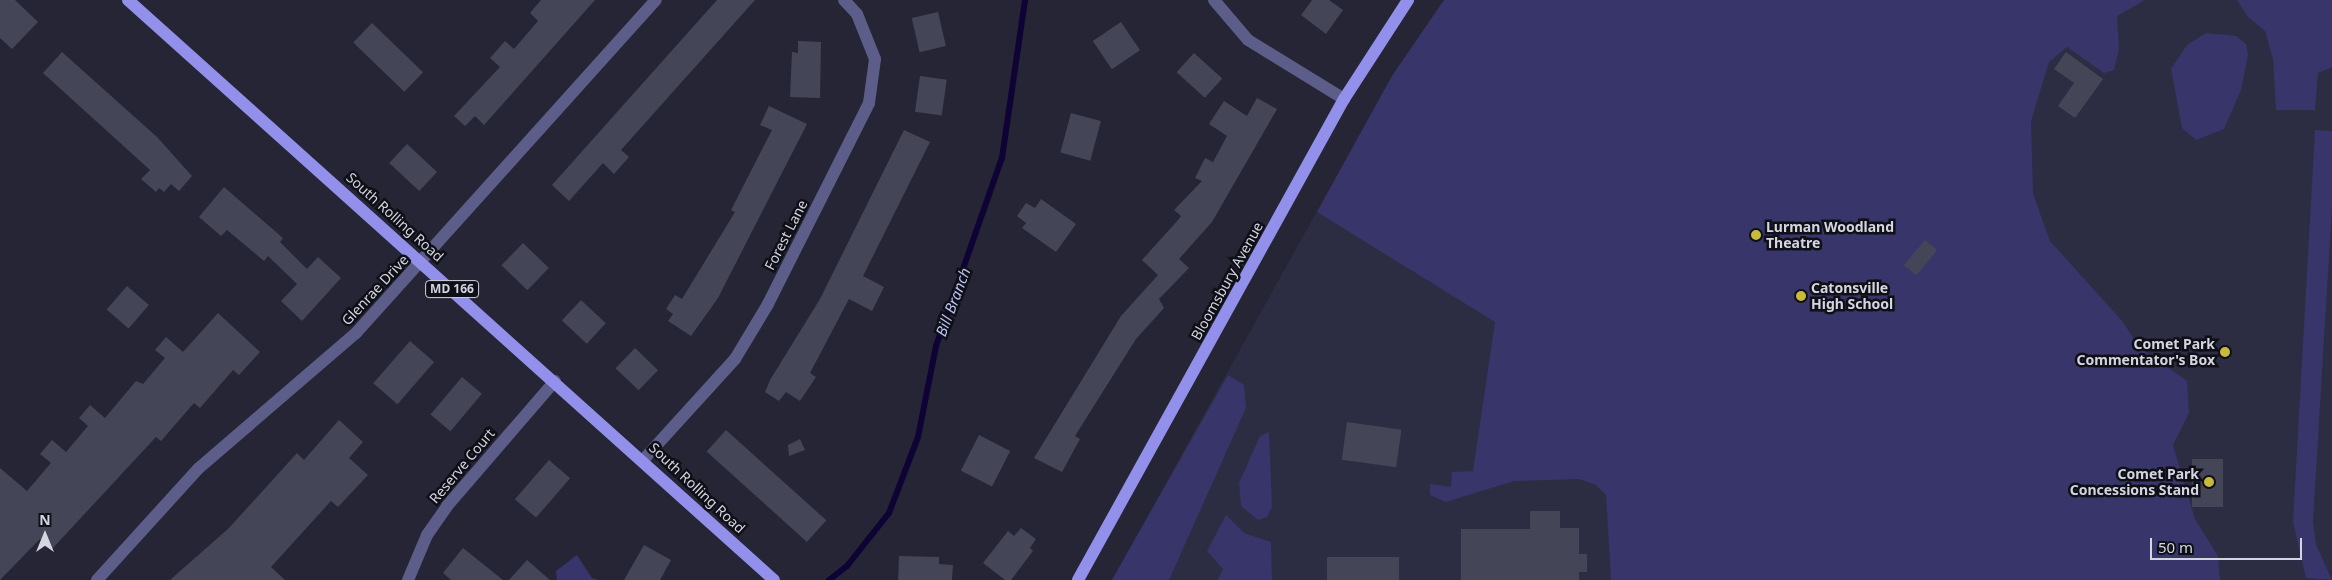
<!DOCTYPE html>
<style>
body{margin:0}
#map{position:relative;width:2332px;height:580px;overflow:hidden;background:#252536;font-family:"Noto Sans",sans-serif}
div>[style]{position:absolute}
.built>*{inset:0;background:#2c2c43}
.green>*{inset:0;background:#38356a}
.stream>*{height:6px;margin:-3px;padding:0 3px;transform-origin:3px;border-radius:3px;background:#0f0336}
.building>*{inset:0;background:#444557;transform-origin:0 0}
.minor>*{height:12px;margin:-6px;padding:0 6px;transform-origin:6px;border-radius:6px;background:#5c5d88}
.major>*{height:12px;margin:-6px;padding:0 6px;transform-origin:6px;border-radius:6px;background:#9290ea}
.dots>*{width:14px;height:14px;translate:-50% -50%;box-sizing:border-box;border:2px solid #0f0f17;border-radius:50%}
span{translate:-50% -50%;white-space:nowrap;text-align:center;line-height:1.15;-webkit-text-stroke:5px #0f0f17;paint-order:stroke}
.shield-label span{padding:1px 4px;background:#0f0f17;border:1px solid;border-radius:4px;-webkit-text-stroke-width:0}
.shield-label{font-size:12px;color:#d4d5e0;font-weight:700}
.street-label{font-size:14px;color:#d4d5e0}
.poi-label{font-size:14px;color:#d4d5e0;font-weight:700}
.left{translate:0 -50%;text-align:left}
.right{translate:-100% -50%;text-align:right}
.water-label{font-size:15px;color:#bec0f5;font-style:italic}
.north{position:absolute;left:20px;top:510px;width:50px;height:50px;-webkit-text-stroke:4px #0f0f17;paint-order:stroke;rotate:0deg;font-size:14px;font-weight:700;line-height:20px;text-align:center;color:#d4d5e0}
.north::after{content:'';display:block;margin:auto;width:18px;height:22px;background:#d4d5e0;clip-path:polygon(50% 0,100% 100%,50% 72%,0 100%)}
.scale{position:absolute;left:2150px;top:538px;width:152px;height:22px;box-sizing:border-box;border:2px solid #d4d5e0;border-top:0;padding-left:6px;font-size:15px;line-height:18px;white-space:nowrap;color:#d4d5e0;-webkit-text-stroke:4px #0f0f17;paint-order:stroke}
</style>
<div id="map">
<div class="built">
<div style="clip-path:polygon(1444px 0,2332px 0,2332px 580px,1112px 580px,1392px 76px)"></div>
</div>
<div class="green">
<div style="clip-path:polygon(1444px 0,2145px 0,2117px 16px,2119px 50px,2114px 70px,2104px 73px,2067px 47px,2049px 62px,2031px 121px,2033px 194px,2050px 241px,2123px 322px,2139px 347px,2187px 381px,2189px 413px,2173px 445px,2195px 519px,2218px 556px,2220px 580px,1611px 580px,1606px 495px,1596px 485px,1579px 479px,1514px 481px,1446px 502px,1430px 495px,1430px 484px,1451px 487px,1452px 472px,1473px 471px,1495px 322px,1317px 212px,1392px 76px)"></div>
<div style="clip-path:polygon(2237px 0,2332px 0,2332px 67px,2318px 73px,2315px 110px,2276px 110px,2273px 59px,2265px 31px,2248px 17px)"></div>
<div style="clip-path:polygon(2206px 33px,2236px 36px,2246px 44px,2248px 55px,2241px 90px,2224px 129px,2196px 140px,2182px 128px,2171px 69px,2187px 45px)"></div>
<div style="clip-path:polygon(2315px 130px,2332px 131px,2332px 207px,2313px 521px,2316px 545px,2332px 580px,2306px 578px,2293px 522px)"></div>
<div style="clip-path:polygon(1228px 375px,1244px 385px,1246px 408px,1169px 580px,1112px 580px)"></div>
<div style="clip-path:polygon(1269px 432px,1272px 507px,1267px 517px,1258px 520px,1241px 506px,1239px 483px,1260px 436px)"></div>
<div style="clip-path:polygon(1226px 515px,1244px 533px,1271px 542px,1272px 580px,1218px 580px,1223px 569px,1207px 551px)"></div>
<div style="clip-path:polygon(577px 555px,592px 578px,598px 580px,557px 580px,556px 571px)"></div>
</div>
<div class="stream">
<div style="left:829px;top:580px;width:23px;rotate:-38deg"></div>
<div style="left:847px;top:566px;width:68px;rotate:-51.6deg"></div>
<div style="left:889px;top:513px;width:81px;rotate:-69.1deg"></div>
<div style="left:918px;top:437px;width:93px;rotate:-78.8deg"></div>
<div style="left:936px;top:346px;width:199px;rotate:-70.7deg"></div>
<div style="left:1002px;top:158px;width:160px;rotate:-81.7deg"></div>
</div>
<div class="building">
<div style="clip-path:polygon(0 0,15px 0,38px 22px,12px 49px,0 38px)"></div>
<div style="clip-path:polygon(541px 0,595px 0,484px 125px,475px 116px,465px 126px,454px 116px,500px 67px,490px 58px,505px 41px,514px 49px,538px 21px,530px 13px)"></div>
<div style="clip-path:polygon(717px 0,755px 0,621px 150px,629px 157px,614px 174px,603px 163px,569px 201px,552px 185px)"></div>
<div style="clip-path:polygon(1312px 0,1329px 0,1343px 10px,1326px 34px,1301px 15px)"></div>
<div style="left:938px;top:12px;width:35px;height:27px;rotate:77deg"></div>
<div style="left:1121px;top:22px;width:34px;height:34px;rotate:56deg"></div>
<div style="left:372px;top:23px;width:71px;height:27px;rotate:44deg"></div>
<div style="clip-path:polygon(798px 41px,821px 42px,820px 98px,790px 97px,792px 52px,798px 53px)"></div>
<div style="clip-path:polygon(62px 52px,157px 137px,192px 176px,179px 191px,171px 184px,164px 192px,159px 188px,156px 192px,141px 179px,150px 170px,43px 73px)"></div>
<div style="clip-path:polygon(2066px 52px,2103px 79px,2075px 118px,2058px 106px,2074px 83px,2054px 69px)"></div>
<div style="left:1194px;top:53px;width:38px;height:26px;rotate:42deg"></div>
<div style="left:920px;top:76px;width:27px;height:36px;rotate:8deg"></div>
<div style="clip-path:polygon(1257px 98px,1277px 109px,1212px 222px,1179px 259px,1189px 268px,1159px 299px,1164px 308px,1136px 339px,1075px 436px,1080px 439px,1062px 472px,1034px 458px,1121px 316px,1158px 275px,1142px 260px,1178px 220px,1181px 216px,1174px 210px,1202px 181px,1195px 178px,1205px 158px,1213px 162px,1227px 136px,1209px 124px,1224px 101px,1247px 116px)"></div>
<div style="clip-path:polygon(769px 106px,807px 124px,718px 298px,691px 336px,668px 321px,673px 314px,666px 309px,675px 295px,682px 299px,735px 212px,731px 210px,772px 130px,760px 125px)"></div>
<div style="left:1071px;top:113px;width:31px;height:41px;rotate:15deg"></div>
<div style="clip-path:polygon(904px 130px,930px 142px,863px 276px,884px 287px,872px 311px,849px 299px,810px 373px,816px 377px,800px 401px,786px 392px,779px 401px,765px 392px,770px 380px,820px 299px)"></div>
<div style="left:407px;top:144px;width:41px;height:26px;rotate:43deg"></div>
<div style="clip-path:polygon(224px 187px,283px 238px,280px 242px,307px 269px,318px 257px,341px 278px,302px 321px,281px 301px,297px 284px,268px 256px,264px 261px,227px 230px,221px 236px,199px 217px)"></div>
<div style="clip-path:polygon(1041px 199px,1076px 224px,1056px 252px,1022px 228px,1026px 223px,1017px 216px,1026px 203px,1035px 208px)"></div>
<div style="left:1925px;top:240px;width:16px;height:33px;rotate:40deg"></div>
<div style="left:523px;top:243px;width:36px;height:31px;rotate:44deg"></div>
<div style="left:127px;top:286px;width:29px;height:31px;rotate:41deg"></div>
<div style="left:581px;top:300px;width:34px;height:28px;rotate:43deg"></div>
<div style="clip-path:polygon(218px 313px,260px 352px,239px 375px,233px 370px,200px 408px,194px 403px,161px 441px,156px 437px,52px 549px,40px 539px,0 580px,0 468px,27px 491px,51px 463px,40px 454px,52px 440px,66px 452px,88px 426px,79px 418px,90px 405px,105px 418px,136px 381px,143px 384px,165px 358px,155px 350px,166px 337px,183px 352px)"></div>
<div style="left:410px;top:341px;width:32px;height:56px;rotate:41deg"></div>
<div style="left:635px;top:348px;width:32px;height:28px;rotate:44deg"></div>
<div style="left:462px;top:377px;width:26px;height:49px;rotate:40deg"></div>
<div style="clip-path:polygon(339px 420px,363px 442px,349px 458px,368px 475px,338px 507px,331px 501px,271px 567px,285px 580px,170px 580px,229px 528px,297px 453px,304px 460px)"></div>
<div style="left:1347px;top:422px;width:55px;height:38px;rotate:8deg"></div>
<div style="left:726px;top:430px;width:135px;height:29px;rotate:42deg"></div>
<div style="left:979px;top:435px;width:35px;height:40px;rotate:27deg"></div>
<div style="clip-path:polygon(800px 439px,805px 450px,789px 456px,788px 445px)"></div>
<div style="left:2192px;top:459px;width:31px;height:48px"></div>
<div style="left:549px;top:460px;width:28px;height:52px;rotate:41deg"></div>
<div style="clip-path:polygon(1530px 511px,1560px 511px,1560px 528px,1579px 528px,1579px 554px,1587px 554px,1587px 572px,1579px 572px,1579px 580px,1461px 580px,1461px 529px,1530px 529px)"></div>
<div style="clip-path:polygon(1021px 528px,1036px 539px,1030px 548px,1033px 551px,1011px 580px,1005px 580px,983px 563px,1008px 531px,1014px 536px)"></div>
<div style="clip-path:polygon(644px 545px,671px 560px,660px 580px,624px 580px)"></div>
<div style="clip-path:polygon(463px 548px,503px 580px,451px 580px,443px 573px)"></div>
<div style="clip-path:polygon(899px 556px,939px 557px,939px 564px,953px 565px,952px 580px,898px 580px)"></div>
<div style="left:1327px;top:557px;width:72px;height:23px"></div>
<div style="clip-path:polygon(527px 560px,550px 580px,509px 580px)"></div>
</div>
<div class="minor">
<div style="left:1214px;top:0;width:52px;rotate:49.6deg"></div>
<div style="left:1248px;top:40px;width:113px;rotate:31.6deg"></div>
<div style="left:644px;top:459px;width:135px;rotate:-47.7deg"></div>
<div style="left:735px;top:359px;width:64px;rotate:-59deg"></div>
<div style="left:768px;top:304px;width:225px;rotate:-63.3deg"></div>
<div style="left:869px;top:103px;width:44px;rotate:-82.2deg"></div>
<div style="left:875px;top:59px;width:48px;rotate:-111.8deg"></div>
<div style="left:857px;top:14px;width:19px;rotate:-133deg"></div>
<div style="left:97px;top:580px;width:151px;rotate:-47.7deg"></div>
<div style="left:199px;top:468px;width:207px;rotate:-40.7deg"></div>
<div style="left:356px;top:333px;width:448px;rotate:-48deg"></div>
<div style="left:408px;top:580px;width:49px;rotate:-67.1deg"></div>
<div style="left:427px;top:535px;width:35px;rotate:-55deg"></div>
<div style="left:447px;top:506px;width:165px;rotate:-49.2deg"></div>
</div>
<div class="major">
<div style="left:128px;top:0;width:868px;rotate:41.92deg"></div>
<div style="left:1078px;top:580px;width:550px;rotate:-61.06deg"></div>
<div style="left:1344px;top:99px;width:118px;rotate:-57.1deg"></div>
</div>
<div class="dots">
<div style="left:1756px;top:235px;background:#c8bb3b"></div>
<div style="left:1801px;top:296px;background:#c8bb3b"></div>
<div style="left:2225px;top:352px;background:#c8bb3b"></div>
<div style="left:2209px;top:482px;background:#c8bb3b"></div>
</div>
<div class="shield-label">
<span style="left:452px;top:289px">MD 166</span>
</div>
<div class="street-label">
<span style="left:395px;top:217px;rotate:42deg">South Rolling Road</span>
<span style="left:786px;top:235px;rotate:-63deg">Forest Lane</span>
<span style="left:1227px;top:281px;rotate:-61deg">Bloomsbury Avenue</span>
<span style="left:375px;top:290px;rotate:-47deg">Glenrae Drive</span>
<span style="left:462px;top:466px;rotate:-50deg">Reserve Court</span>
<span style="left:697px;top:488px;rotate:43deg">South Rolling Road</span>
</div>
<div class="poi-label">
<span class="left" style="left:1766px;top:235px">Lurman Woodland<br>Theatre</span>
<span class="left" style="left:1811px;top:296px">Catonsville<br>High School</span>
<span class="right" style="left:2215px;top:352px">Comet Park<br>Commentator's Box</span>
<span class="right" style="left:2199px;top:482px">Comet Park<br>Concessions Stand</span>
</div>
<div class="water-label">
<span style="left:953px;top:302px;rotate:-69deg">Bill Branch</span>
</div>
<div class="north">N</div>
<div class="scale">50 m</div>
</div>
